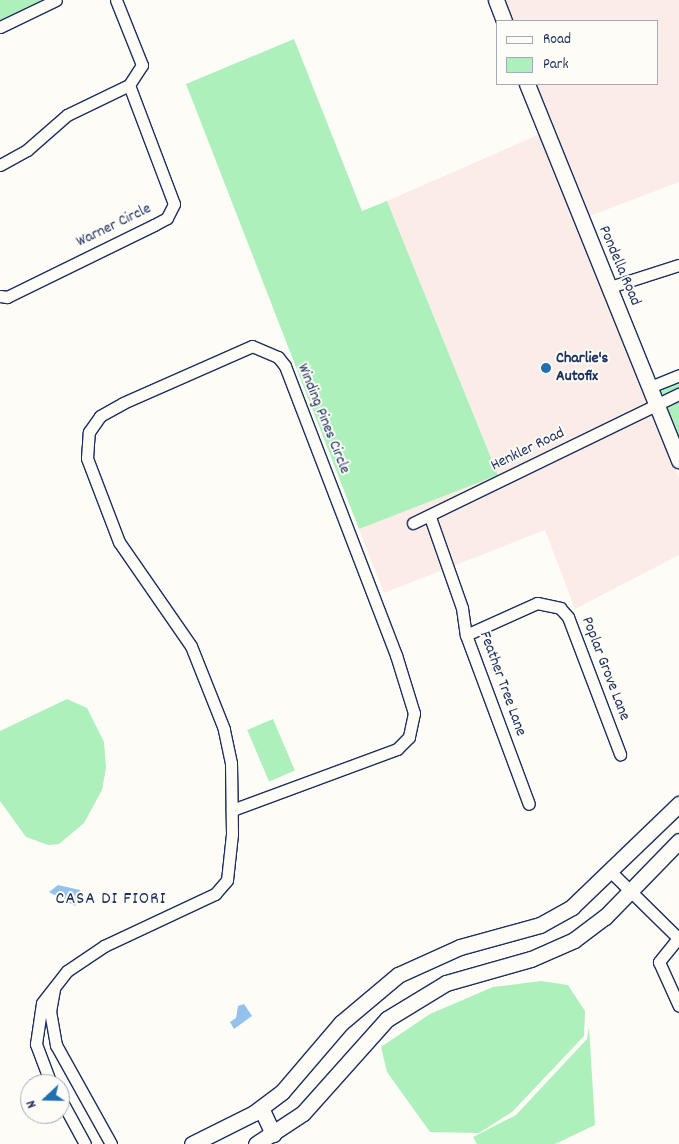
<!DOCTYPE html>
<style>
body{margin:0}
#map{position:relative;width:679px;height:1144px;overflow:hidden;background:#fdfcf7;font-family:Dekko,sans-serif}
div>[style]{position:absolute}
.built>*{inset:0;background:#fbece7}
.green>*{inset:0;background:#adf0bb;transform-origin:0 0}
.water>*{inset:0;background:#92c2ed}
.roads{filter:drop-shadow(1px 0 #1b2f5e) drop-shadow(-1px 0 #1b2f5e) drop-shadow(0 1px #1b2f5e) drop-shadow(0 -1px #1b2f5e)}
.street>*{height:11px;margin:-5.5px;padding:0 5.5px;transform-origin:5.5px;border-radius:5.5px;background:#fdfcf7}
.secondary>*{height:15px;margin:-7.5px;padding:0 7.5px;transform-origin:7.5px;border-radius:7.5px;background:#fdfcf7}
.dots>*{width:14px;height:14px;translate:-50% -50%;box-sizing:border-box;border:2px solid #fdfcf7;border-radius:50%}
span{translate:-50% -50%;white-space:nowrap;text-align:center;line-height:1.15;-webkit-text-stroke:4px #fdfcf7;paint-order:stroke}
.street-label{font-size:16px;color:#1b2f5e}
.poi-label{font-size:16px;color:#1b2f5e;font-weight:700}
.left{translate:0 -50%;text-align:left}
.neighbourhood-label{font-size:18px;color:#1b2f5e;letter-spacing:1px}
.legend{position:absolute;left:496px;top:20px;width:162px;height:65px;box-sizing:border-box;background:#fdfcf7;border:1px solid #a3aaba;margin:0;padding:6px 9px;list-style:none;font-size:15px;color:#1b2f5e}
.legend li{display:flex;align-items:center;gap:10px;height:25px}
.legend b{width:25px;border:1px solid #a3aaba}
.north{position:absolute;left:20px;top:1074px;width:50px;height:50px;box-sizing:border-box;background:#fdfcf7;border:1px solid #a3aaba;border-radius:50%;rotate:249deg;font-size:14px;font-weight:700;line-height:20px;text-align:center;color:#1b2f5e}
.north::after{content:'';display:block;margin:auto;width:18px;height:22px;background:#1f6fb2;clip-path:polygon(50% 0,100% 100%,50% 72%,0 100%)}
</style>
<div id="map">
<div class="built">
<div style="clip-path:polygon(502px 0,679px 0,679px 182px,587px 217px,534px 84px,658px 84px,658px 21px,510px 21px)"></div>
<div style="clip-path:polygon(540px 134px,679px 478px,679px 555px,575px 609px,545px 530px,384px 593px,359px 529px,498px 474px,387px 201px)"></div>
</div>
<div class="green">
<div style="clip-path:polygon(0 0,42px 0,0 20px)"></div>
<div style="clip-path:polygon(294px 39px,362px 211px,387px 201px,498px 475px,359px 529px,186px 84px)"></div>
<div style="clip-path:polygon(679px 369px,679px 444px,653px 379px)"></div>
<div style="clip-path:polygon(67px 699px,87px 708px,104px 742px,106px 768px,102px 790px,84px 823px,59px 844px,48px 845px,26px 837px,0 801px,0 731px)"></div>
<div style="left:273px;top:719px;width:56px;height:28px;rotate:67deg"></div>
<div style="clip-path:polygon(541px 981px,568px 985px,585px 1011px,584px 1036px,512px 1112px,479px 1133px,430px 1132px,387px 1072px,381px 1047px,430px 1014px,493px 987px)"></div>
<div style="clip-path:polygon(589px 1027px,595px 1125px,555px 1144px,477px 1144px,473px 1137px,516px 1115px,587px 1039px)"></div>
</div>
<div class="water">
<div style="clip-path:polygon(58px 885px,80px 890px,83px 895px,75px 906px,49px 892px)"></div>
<div style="clip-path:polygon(244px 1004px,252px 1016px,234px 1029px,230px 1022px,236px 1018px,238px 1006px)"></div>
</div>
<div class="roads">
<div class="street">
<div style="left:116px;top:0;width:70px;rotate:68.2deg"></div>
<div style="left:142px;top:65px;width:24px;rotate:123deg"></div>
<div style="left:0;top:27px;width:62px;rotate:-25.7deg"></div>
<div style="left:0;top:165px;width:31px;rotate:-29deg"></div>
<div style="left:27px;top:150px;width:53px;rotate:-41.2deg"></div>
<div style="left:67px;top:115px;width:69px;rotate:-25.8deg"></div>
<div style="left:129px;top:85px;width:127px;rotate:69.3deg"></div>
<div style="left:174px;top:204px;width:16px;rotate:117deg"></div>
<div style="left:167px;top:218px;width:15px;rotate:152deg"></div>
<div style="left:154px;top:225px;width:164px;rotate:153.9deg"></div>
<div style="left:7px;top:297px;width:7px;rotate:-172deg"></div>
<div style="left:610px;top:287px;width:72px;rotate:-17.7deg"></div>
<div style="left:650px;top:387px;width:31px;rotate:-22deg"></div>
<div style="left:430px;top:517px;width:96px;rotate:70.6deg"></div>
<div style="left:462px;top:608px;width:27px;rotate:82deg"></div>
<div style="left:466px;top:635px;width:180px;rotate:69.6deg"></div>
<div style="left:413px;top:523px;width:296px;rotate:-25.9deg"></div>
<div style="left:466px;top:635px;width:78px;rotate:-24.3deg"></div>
<div style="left:537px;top:603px;width:24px;rotate:12deg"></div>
<div style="left:560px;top:608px;width:12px;rotate:48deg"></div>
<div style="left:568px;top:617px;width:147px;rotate:69.2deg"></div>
<div style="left:610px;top:871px;width:95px;rotate:44.6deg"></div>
<div style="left:679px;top:937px;width:32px;rotate:129deg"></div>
<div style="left:659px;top:962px;width:48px;rotate:65.6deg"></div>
<div style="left:54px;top:989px;width:22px;rotate:100deg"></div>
<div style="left:50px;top:1011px;width:35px;rotate:80deg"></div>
<div style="left:56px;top:1045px;width:113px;rotate:60.9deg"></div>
<div style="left:51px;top:1084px;width:43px;rotate:-110.6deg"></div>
<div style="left:36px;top:1044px;width:41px;rotate:-81.7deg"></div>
<div style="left:42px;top:1003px;width:41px;rotate:-52deg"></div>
<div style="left:67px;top:971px;width:45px;rotate:-34deg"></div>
<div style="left:104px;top:946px;width:123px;rotate:-25.1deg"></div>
<div style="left:215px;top:894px;width:18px;rotate:-49deg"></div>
<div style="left:227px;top:880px;width:46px;rotate:-83.8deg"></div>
<div style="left:232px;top:834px;width:71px;rotate:-90.8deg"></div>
<div style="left:231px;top:763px;width:35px;rotate:-102deg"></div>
<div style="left:224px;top:729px;width:89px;rotate:-111.7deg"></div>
<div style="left:191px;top:646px;width:126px;rotate:-124.7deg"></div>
<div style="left:119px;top:542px;width:90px;rotate:-110.9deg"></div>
<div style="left:87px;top:458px;width:26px;rotate:-86deg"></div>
<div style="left:89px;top:432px;width:19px;rotate:-55deg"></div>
<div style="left:100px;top:416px;width:26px;rotate:-29deg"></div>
<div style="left:123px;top:403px;width:141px;rotate:-23.8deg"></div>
<div style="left:252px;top:346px;width:28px;rotate:23deg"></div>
<div style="left:278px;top:357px;width:11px;rotate:52deg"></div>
<div style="left:285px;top:366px;width:310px;rotate:69deg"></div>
<div style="left:396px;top:655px;width:61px;rotate:72.8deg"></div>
<div style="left:414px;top:713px;width:25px;rotate:102deg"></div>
<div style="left:409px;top:737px;width:17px;rotate:135deg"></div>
<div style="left:397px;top:749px;width:176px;rotate:159.7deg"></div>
<div style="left:60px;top:1098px;width:52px;rotate:61.5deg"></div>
</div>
<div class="secondary">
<div style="left:496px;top:0;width:22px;rotate:69deg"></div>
<div style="left:527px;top:84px;width:406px;rotate:68deg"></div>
<div style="left:261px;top:1108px;width:29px;rotate:65deg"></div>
<div style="left:192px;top:1144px;width:69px;rotate:-26.6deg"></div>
<div style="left:254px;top:1113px;width:35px;rotate:-37deg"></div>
<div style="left:282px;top:1092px;width:91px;rotate:-49.5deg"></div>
<div style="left:341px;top:1023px;width:75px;rotate:-40.1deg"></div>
<div style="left:398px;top:975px;width:68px;rotate:-24.3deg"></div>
<div style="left:460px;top:947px;width:83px;rotate:-15.4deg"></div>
<div style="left:540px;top:925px;width:37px;rotate:-29deg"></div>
<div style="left:572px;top:907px;width:149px;rotate:-43.9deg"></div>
<div style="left:256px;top:1144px;width:56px;rotate:-33.4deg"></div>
<div style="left:303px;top:1113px;width:126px;rotate:-48.2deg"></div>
<div style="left:387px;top:1019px;width:69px;rotate:-31.4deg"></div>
<div style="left:446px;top:983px;width:88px;rotate:-15.8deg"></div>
<div style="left:531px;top:959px;width:47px;rotate:-23.8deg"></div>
<div style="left:574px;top:940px;width:39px;rotate:-37deg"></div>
<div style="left:605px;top:917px;width:106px;rotate:-45.8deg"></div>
</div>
</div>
<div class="dots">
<div style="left:546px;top:368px;background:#1f6fb2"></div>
</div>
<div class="street-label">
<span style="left:114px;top:226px;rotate:-26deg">Warner Circle</span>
<span style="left:619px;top:266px;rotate:67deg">Pondella Road</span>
<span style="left:323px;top:419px;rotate:68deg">Winding Pines Circle</span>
<span style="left:528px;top:450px;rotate:-26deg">Henkler Road</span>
<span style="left:605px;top:669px;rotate:69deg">Poplar Grove Lane</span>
<span style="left:502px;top:684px;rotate:70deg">Feather Tree Lane</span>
</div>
<div class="poi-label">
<span class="left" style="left:556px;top:368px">Charlie's<br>Autofix</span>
</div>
<div class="neighbourhood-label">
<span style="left:111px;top:900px">CASA DI FIORI</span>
</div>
<ul class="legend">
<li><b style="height:6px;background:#fdfcf7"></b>Road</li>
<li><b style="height:14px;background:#adf0bb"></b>Park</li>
</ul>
<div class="north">N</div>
</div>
